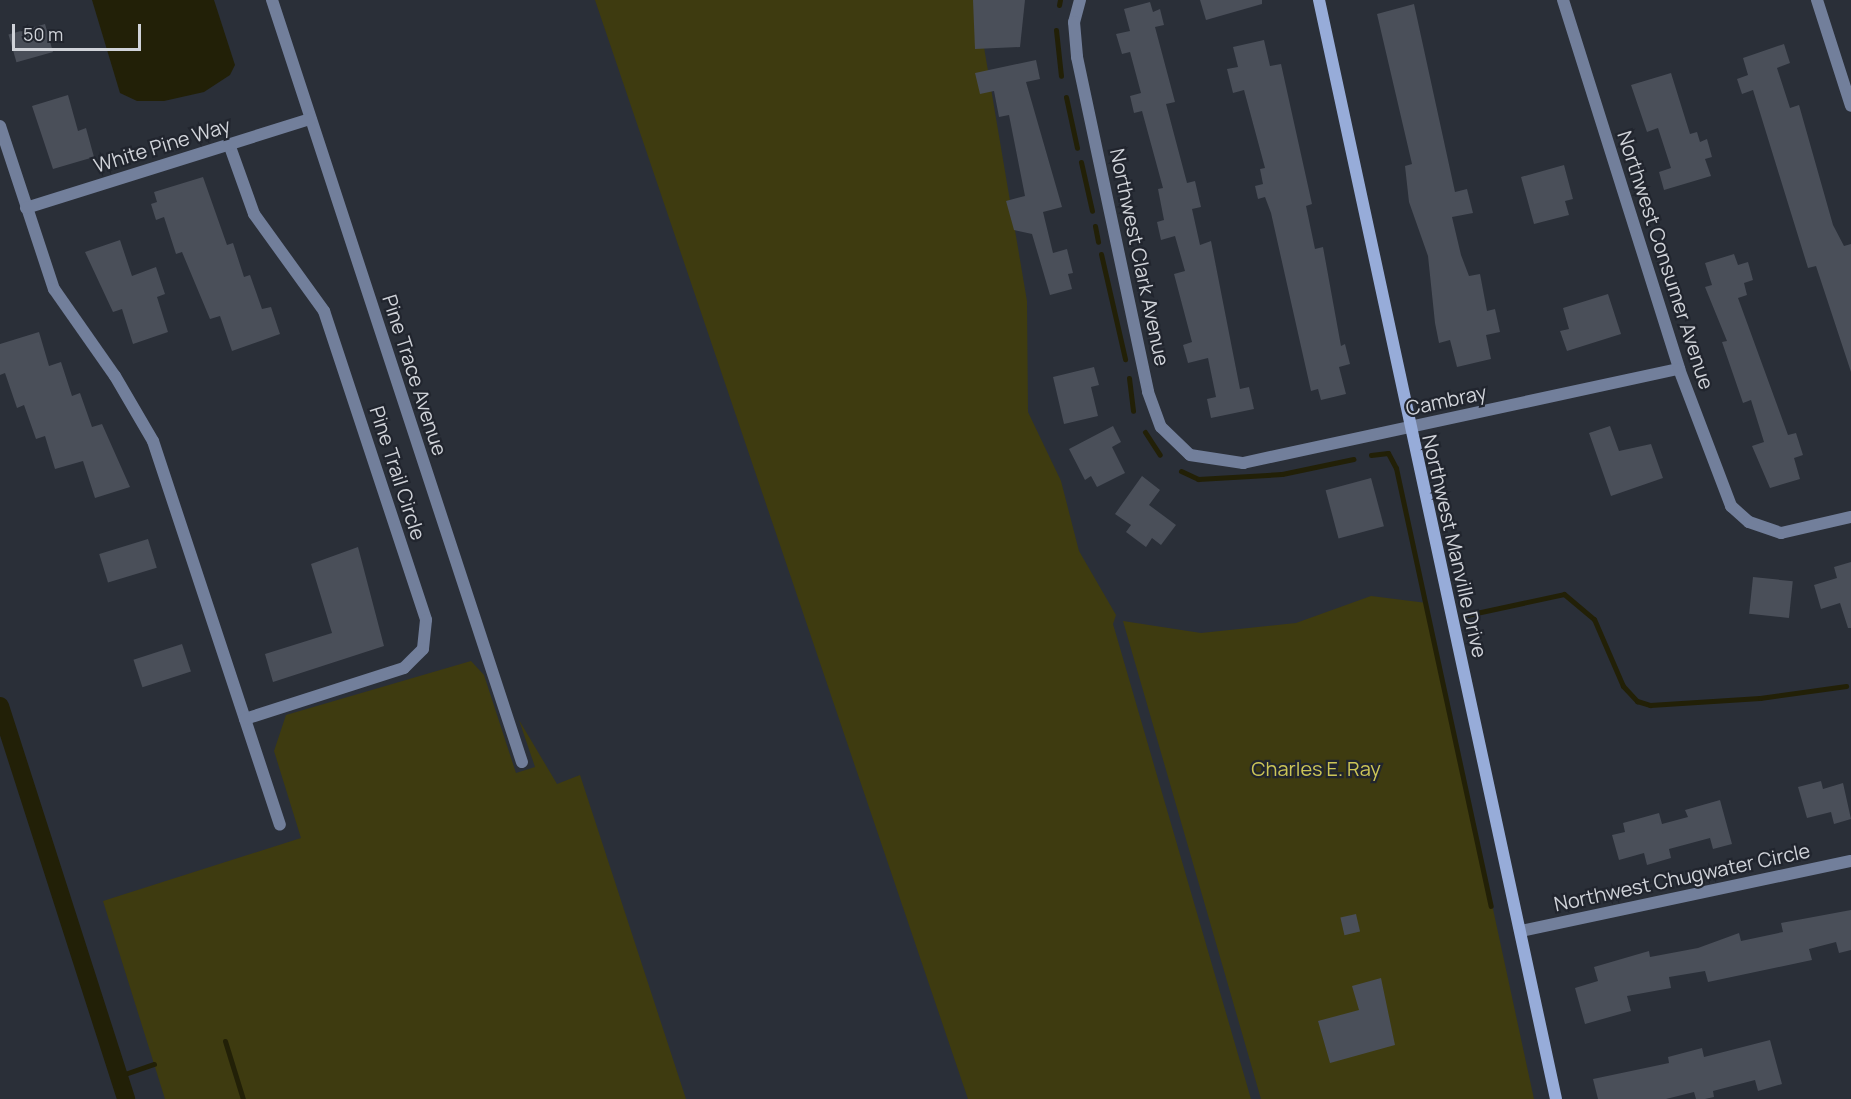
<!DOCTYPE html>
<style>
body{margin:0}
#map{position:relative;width:1851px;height:1099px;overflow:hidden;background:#2a2f38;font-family:Manrope,sans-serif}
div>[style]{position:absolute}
.green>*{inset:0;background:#3e3b10}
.water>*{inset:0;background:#222007}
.stream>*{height:5px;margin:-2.5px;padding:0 2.5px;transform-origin:2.5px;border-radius:2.5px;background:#222007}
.canal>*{height:18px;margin:-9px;padding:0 9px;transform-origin:9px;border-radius:9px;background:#222007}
.building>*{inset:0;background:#4a4f59;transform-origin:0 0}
.street>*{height:12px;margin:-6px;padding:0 6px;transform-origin:6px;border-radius:6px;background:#727f9b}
.secondary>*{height:12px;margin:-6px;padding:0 6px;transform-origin:6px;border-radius:6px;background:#97acd9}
span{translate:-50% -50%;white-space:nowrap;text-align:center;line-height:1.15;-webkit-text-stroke:4.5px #21252e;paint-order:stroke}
.street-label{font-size:20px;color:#d0d3d9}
.park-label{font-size:20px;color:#ccc557}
.scale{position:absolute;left:12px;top:24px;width:129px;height:27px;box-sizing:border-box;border:3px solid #d0d3d9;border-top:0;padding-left:8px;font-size:18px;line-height:21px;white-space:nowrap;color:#d0d3d9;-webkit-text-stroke:4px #21252e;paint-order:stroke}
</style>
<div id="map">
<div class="green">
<div style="clip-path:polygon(595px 0,976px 0,1027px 301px,1028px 412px,1061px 481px,1079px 551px,1116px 615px,1113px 624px,1251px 1099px,968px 1099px)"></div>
<div style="clip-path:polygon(1371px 596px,1427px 603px,1534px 1099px,1261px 1099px,1123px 621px,1201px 633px,1296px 623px)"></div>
<div style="clip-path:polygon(471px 661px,484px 675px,516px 773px,535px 767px,519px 720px,557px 784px,580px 775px,686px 1099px,165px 1099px,103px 901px,301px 838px,274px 751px,286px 715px)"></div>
</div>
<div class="water">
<div style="clip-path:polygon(92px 0,214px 0,235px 65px,230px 75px,204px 92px,164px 101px,137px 101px,120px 93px)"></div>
</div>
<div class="stream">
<div style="left:1059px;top:5px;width:5px;rotate:-79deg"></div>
<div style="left:1056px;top:30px;width:46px;rotate:83.8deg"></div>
<div style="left:1066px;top:97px;width:52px;rotate:77.8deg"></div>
<div style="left:1081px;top:162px;width:50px;rotate:77.3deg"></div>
<div style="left:1095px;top:226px;width:16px;rotate:79deg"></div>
<div style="left:1101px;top:254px;width:108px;rotate:77.1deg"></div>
<div style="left:1129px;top:378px;width:33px;rotate:83deg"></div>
<div style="left:1145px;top:432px;width:27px;rotate:57deg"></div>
<div style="left:1371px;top:455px;width:17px;rotate:-7deg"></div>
<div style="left:1388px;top:453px;width:17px;rotate:62deg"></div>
<div style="left:1396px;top:468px;width:448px;rotate:77.8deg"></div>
<div style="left:1181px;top:471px;width:19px;rotate:25deg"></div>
<div style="left:1198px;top:479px;width:84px;rotate:-3.4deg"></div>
<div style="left:1282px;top:474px;width:73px;rotate:-11.9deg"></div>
<div style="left:1467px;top:615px;width:99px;rotate:-12.2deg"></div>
<div style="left:1564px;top:594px;width:39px;rotate:40deg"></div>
<div style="left:1594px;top:619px;width:73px;rotate:66.6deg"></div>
<div style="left:1623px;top:686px;width:21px;rotate:47deg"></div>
<div style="left:1637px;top:701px;width:14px;rotate:17deg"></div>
<div style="left:1650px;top:705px;width:110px;rotate:-3.6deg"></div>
<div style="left:1760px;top:698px;width:87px;rotate:-7.9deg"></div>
<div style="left:225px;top:1041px;width:61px;rotate:72.8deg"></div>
<div style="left:119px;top:1076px;width:37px;rotate:-19deg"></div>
</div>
<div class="canal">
<div style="left:0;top:706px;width:413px;rotate:72.2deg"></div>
</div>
<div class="building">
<div style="clip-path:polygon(973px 0,1025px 0,1020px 47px,975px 49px)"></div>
<div style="clip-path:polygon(1200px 0,1262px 0,1262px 4px,1206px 20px)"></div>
<div style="clip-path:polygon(1150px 2px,1153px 12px,1160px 9px,1164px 25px,1155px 27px,1175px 102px,1166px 104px,1187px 183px,1195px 181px,1201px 207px,1192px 209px,1200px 245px,1211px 241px,1240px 389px,1249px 387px,1254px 409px,1211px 418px,1207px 399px,1216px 397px,1208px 358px,1188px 363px,1183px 345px,1192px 342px,1174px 274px,1185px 271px,1175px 236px,1161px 240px,1157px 222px,1164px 220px,1158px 189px,1163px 188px,1142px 111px,1134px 113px,1130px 96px,1141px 93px,1130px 52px,1122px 54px,1116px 34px,1130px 31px,1124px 9px)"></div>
<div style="clip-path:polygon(1414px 4px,1455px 192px,1467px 189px,1473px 213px,1452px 217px,1461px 255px,1469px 276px,1480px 274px,1487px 311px,1495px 309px,1500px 332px,1486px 335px,1491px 359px,1457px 367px,1450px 340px,1439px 343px,1435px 323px,1428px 256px,1409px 202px,1405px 166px,1412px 164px,1377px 14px)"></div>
<div style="left:45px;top:24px;width:29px;height:38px;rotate:74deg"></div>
<div style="clip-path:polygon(1264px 40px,1270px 66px,1281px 64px,1312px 204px,1306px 206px,1315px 249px,1323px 247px,1341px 346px,1345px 344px,1350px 364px,1339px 367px,1346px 394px,1321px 400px,1318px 389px,1311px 391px,1271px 213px,1265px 197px,1258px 199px,1255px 186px,1263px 184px,1260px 169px,1265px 168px,1244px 90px,1233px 93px,1227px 69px,1238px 67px,1233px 47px)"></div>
<div style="clip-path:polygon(1784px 44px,1790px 63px,1777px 68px,1790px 108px,1799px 105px,1833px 225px,1844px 246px,1851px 244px,1851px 372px,1816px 266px,1808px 268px,1753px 90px,1742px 94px,1737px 79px,1748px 75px,1743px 58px)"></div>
<div style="clip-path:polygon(1036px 60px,1040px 79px,1026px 82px,1062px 207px,1043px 212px,1053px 253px,1067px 249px,1073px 273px,1068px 274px,1072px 289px,1050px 295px,1032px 234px,1014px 230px,1006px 201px,1025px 196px,1009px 115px,999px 117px,994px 91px,980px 94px,975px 73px)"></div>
<div style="clip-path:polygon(1671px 73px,1690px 134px,1697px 132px,1700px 142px,1707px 139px,1712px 157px,1705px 159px,1711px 176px,1664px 190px,1659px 172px,1671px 168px,1658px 128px,1647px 132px,1631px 85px)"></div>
<div style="clip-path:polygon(68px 95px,78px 131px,86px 128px,94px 157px,53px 169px,32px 106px)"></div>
<div style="clip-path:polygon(1564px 165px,1573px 199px,1565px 201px,1569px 215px,1534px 224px,1521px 177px)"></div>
<div style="clip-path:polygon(203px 177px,227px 245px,233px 243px,244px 277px,250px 275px,262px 309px,271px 307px,280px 334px,232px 351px,220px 316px,210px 319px,182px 252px,176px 254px,164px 217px,156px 220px,151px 204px,157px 202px,154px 192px)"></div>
<div style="clip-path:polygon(120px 240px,132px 276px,156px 267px,165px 294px,157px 297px,168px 332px,133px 344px,122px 309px,113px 312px,85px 252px)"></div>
<div style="clip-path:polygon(1734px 254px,1738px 265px,1748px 262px,1753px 280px,1744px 283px,1747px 295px,1738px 298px,1788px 435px,1796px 433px,1803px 455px,1794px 458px,1800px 479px,1770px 488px,1752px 446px,1764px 442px,1751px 400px,1743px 403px,1722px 342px,1727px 341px,1705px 287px,1712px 285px,1705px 263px)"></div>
<div style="clip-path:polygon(1608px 294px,1621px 334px,1567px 351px,1560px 331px,1569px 329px,1563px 308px)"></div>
<div style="clip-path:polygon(39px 332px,49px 366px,61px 362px,72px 396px,80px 393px,92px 427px,102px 424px,130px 487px,95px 498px,83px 461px,55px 469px,45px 436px,36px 439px,24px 405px,17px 408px,5px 373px,0 375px,0 344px)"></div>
<div style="clip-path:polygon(1094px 367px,1099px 385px,1091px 387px,1098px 416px,1064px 424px,1053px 377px)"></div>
<div style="clip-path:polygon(1113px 426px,1121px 442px,1112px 447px,1125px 473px,1097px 487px,1091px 476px,1085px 480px,1069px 449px)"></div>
<div style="clip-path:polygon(1610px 426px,1619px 451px,1651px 444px,1663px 478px,1611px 496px,1589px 433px)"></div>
<div style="clip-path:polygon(1142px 476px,1160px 490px,1149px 505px,1176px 525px,1161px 545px,1152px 538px,1146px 547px,1126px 532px,1131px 525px,1115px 514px)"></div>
<div style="left:1371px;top:478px;width:50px;height:47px;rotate:75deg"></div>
<div style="left:148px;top:539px;width:30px;height:51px;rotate:73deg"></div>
<div style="clip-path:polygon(358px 547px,384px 646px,273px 682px,265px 654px,332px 633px,311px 564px)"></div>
<div style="clip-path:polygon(1851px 562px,1851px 628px,1848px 628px,1840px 603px,1821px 609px,1814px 585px,1837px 578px,1834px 567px)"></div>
<div style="left:1753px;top:577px;width:40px;height:37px;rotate:6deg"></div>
<div style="left:182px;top:644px;width:29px;height:51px;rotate:72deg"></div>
<div style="clip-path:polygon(1821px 781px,1823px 789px,1843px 783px,1851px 819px,1834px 824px,1831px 812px,1807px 818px,1798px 787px)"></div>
<div style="clip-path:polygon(1720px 800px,1732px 844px,1713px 849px,1710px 838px,1669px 849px,1671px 858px,1647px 865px,1644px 853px,1619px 860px,1612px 835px,1625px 832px,1623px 823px,1659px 813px,1662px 824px,1688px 817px,1685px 810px)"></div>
<div style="clip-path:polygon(1851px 910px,1851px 950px,1839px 953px,1836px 942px,1809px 949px,1812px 960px,1708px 982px,1705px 971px,1669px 977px,1671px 988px,1627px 996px,1631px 1011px,1585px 1024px,1575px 988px,1598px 981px,1594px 967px,1649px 951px,1650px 957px,1698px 948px,1739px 933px,1741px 941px,1783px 932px,1781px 923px)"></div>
<div style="left:1356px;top:914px;width:18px;height:16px;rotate:77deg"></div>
<div style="clip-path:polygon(1381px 978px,1395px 1045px,1330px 1063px,1318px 1021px,1359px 1010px,1352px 986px)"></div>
<div style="clip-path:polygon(1770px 1040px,1782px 1084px,1758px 1091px,1755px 1080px,1713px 1091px,1714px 1097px,1705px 1099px,1696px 1099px,1694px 1092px,1666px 1099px,1598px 1099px,1593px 1079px,1669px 1063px,1668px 1057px,1702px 1048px,1704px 1057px)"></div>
</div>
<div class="street">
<div style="left:272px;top:0;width:802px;rotate:71.84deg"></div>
<div style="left:1080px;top:0;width:23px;rotate:105deg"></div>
<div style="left:1074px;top:22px;width:35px;rotate:85deg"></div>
<div style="left:1077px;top:57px;width:342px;rotate:78deg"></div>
<div style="left:1148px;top:392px;width:37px;rotate:70deg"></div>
<div style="left:1161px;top:427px;width:40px;rotate:44deg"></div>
<div style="left:1190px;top:455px;width:54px;rotate:8.6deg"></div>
<div style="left:1243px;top:463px;width:446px;rotate:-12.2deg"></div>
<div style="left:1563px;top:0;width:387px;rotate:72.5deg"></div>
<div style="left:1679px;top:369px;width:147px;rotate:69.2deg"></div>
<div style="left:1731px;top:506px;width:24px;rotate:42deg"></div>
<div style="left:1749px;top:522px;width:34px;rotate:19deg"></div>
<div style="left:1781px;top:533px;width:72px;rotate:-12.9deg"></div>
<div style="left:1817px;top:0;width:111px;rotate:72.2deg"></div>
<div style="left:0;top:126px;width:172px;rotate:71.7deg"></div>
<div style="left:54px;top:289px;width:106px;rotate:55deg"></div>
<div style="left:115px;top:376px;width:75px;rotate:59.7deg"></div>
<div style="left:153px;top:441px;width:404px;rotate:71.7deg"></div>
<div style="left:229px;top:144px;width:74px;rotate:70.3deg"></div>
<div style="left:254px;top:214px;width:120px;rotate:54.2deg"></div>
<div style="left:324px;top:311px;width:325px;rotate:71.7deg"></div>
<div style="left:426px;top:620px;width:29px;rotate:96deg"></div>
<div style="left:423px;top:649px;width:27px;rotate:135deg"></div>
<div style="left:404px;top:668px;width:167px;rotate:162.2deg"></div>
<div style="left:26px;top:208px;width:298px;rotate:-17.4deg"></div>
<div style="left:1521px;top:931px;width:337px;rotate:-12deg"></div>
</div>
<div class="secondary">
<div style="left:1319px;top:0;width:1124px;rotate:77.83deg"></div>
</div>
<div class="street-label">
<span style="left:162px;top:145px;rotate:-17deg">White Pine Way</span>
<span style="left:1140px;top:257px;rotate:78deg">Northwest Clark Avenue</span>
<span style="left:1666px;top:260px;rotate:72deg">Northwest Consumer Avenue</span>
<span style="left:415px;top:375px;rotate:72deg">Pine Trace Avenue</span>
<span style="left:1446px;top:400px;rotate:-12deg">Cambray</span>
<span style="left:398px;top:473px;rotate:72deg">Pine Trail Circle</span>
<span style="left:1455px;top:546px;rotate:77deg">Northwest Manville Drive</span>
<span style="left:1682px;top:877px;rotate:-12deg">Northwest Chugwater Circle</span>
</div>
<div class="park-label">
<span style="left:1316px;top:768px">Charles E. Ray</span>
</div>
<div class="scale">50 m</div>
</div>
